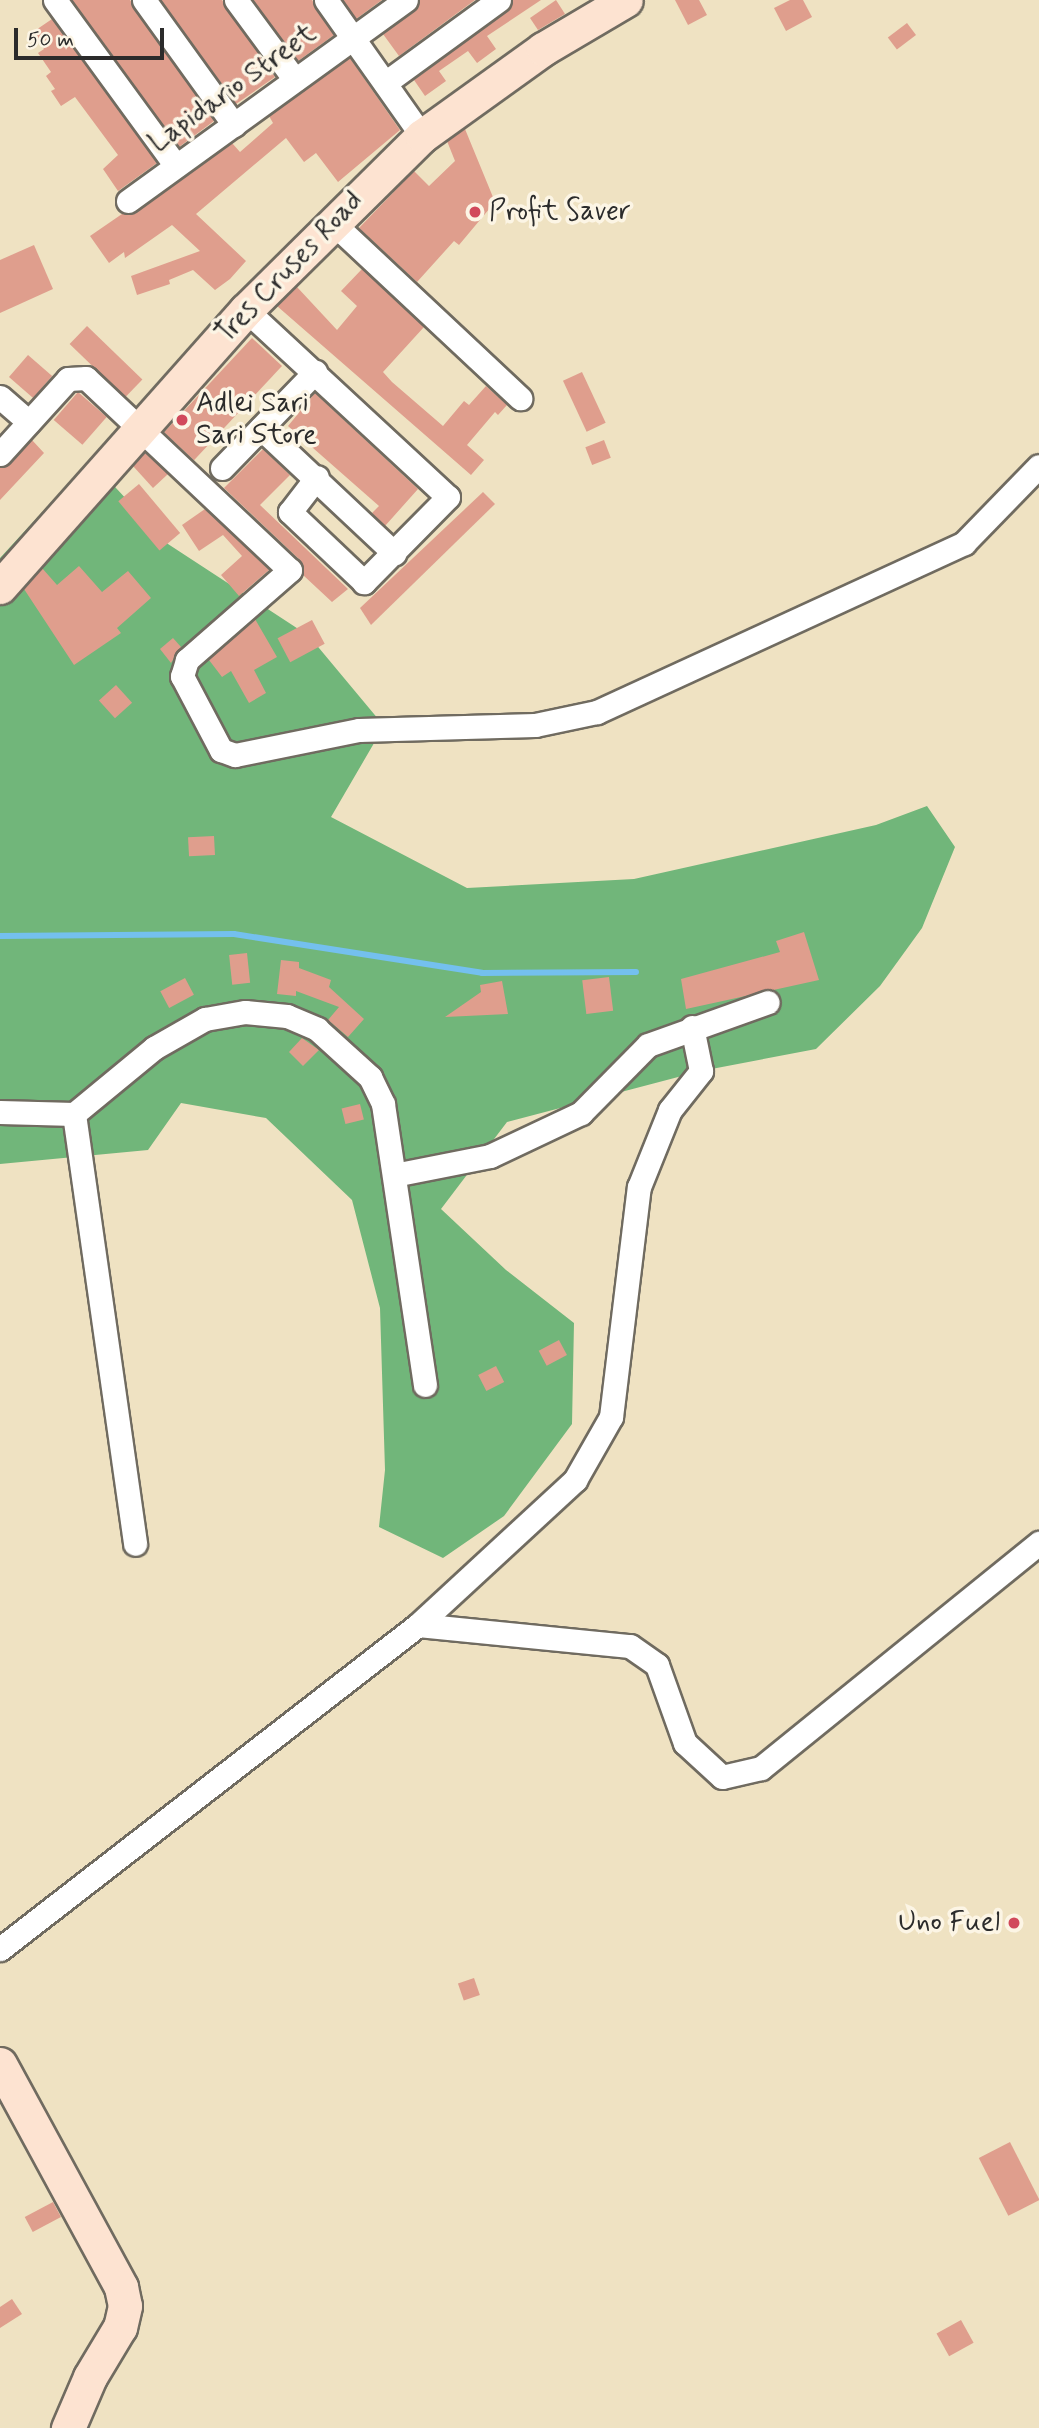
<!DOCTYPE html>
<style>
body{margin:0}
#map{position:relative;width:1039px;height:2428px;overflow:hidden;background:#efe2c2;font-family:Mynerve,sans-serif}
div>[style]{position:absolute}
.forest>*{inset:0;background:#71b67a}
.stream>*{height:6px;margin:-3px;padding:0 3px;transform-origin:3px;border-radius:3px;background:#74c0ee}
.building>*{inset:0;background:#df9e8d;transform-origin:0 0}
.roads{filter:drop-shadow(2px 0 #706b60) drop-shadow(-2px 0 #706b60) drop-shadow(0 2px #706b60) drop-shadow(0 -2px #706b60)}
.minor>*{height:23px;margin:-11.5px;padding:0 11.5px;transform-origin:11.5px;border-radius:11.5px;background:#fff}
.secondary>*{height:33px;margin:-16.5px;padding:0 16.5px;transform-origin:16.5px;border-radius:16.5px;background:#fde3d1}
.dots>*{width:19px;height:19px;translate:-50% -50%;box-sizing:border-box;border:4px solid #fcf5e5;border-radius:50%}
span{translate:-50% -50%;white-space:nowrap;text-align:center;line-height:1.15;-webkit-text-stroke:7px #fcf5e5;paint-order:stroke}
.street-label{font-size:28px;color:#2b2b2b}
.poi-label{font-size:28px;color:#2b2b2b}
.left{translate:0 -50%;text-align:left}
.right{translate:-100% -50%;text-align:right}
.scale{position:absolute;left:14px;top:28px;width:150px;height:32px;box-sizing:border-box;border:4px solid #2b2b2b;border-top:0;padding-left:9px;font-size:21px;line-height:24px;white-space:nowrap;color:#2b2b2b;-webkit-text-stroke:5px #fcf5e5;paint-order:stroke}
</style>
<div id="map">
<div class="forest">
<div style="clip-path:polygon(90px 460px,168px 544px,309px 636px,384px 726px,331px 817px,467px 888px,634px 879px,876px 825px,927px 806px,955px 847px,922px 928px,880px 986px,816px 1049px,701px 1071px,507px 1122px,441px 1209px,506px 1270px,574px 1323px,572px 1424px,504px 1516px,443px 1558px,379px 1527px,385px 1470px,380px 1308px,352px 1200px,266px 1118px,181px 1103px,148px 1150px,0 1164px,0 558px)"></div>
</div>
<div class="stream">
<div style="left:0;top:936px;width:234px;rotate:-0.5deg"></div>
<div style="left:234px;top:934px;width:251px;rotate:8.9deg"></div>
<div style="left:482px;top:973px;width:154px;rotate:-0.4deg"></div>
</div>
<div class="building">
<div style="clip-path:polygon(72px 0,130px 0,214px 121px,179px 147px)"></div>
<div style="clip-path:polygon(161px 0,222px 0,275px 77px,236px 104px)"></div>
<div style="clip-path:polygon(253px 0,312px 0,334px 35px,298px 61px)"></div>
<div style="clip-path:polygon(343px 0,382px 0,356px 19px)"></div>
<div style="clip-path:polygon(420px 0,475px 0,399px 56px,383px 34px,414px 11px)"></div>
<div style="clip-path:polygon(513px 0,541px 0,487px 36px,496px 49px,477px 63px,468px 51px,439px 71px,446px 81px,425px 96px,414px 80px,507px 11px)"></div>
<div style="clip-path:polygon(556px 0,565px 14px,538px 30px,530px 18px)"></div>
<div style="clip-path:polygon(675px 0,699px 0,707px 15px,688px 25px)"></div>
<div style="clip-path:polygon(790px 0,803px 0,812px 17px,786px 31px,774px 8px)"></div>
<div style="clip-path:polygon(52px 19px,157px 163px,118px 191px,103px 169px,118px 155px,75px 97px,61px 106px,51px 91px,55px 89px,46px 76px,51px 72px,38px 53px,44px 49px,33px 32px)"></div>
<div style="left:907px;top:23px;width:15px;height:24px;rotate:53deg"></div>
<div style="clip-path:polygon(350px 58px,400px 130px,338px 182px,316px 153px,304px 162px,286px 138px,196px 214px,246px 261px,230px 279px,215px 290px,193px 270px,169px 280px,170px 284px,137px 295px,131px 276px,200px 251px,172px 225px,125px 258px,124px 252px,109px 263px,90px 236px,122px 214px,136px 212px,232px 143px,240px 152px,273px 123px,269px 116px)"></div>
<div style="clip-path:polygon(465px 129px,495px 202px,459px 245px,454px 241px,417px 282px,359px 228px,414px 171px,429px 186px,455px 161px,447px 141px)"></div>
<div style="clip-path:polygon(34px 245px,53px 289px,0 313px,0 260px)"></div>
<div style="clip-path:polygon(362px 269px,424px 327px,383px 372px,392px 382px,443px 426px,464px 401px,469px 405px,486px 386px,507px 405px,498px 415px,495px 412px,467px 445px,484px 460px,471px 475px,277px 306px,297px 287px,337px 330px,357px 306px,341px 291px)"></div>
<div style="left:87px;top:326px;width:77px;height:25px;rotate:44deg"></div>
<div style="left:252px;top:338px;width:41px;height:129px;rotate:43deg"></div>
<div style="left:28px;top:355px;width:32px;height:29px;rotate:41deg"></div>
<div style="left:582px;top:372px;width:56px;height:21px;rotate:65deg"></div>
<div style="left:78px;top:392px;width:38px;height:37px;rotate:41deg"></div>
<div style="clip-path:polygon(315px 393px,418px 489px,385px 526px,372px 513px,379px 506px,288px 426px)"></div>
<div style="clip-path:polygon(32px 440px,44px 453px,0 500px,0 468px,10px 463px)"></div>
<div style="left:604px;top:440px;width:19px;height:20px;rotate:69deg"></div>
<div style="clip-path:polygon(263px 449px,290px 475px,260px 505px,348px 589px,332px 602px,303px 575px,300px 560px,224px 488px)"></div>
<div style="clip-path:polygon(145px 453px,168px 474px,153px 488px,133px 466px)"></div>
<div style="left:139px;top:484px;width:64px;height:27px;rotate:50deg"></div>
<div style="clip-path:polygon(483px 492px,495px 504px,371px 625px,360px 608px)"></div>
<div style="clip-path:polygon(205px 509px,269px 570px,239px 596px,221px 575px,242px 556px,223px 535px,199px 551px,182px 525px)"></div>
<div style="clip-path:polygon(79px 566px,102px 592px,128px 571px,151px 598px,117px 628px,121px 633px,74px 665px,24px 589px,42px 568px,57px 585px)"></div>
<div style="clip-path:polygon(255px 619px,277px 657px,254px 670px,266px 693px,249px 703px,231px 671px,222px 677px,209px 660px)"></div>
<div style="left:312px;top:620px;width:27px;height:39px;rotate:62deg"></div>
<div style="clip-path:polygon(173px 638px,181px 647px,171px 663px,160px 649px)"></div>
<div style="left:116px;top:685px;width:24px;height:23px;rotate:48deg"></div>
<div style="left:214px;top:836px;width:19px;height:26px;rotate:87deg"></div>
<div style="clip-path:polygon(804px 932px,819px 980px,686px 1009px,681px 979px,780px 952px,776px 941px)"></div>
<div style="left:247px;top:953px;width:30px;height:18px;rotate:84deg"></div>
<div style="clip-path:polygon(281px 960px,299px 962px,299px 968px,331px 980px,329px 987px,364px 1019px,348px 1037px,328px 1020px,339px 1007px,296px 991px,296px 996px,277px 994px)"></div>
<div style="left:609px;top:977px;width:34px;height:27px;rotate:83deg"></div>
<div style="left:185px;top:978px;width:19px;height:28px;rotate:62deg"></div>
<div style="clip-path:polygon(502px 981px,508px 1014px,445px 1017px,481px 992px,480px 985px)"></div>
<div style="clip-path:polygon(302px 1038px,319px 1050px,303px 1066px,289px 1052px)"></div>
<div style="left:360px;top:1104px;width:16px;height:19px;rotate:76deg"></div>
<div style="left:559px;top:1340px;width:17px;height:23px;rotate:62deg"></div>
<div style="left:496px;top:1366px;width:18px;height:20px;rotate:63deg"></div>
<div style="left:474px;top:1978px;width:18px;height:17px;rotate:71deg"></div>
<div style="left:1010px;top:2142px;width:65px;height:35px;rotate:63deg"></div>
<div style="left:53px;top:2202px;width:17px;height:32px;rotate:62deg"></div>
<div style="clip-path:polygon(12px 2299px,22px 2314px,0 2328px,0 2307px)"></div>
<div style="left:961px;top:2320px;width:26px;height:28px;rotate:61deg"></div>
</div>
<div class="roads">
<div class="minor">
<div style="left:55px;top:0;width:205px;rotate:53.9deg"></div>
<div style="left:144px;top:0;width:154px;rotate:54.2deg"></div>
<div style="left:236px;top:0;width:99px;rotate:53.6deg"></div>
<div style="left:326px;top:0;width:166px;rotate:54.8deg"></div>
<div style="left:385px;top:83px;width:141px;rotate:-36.1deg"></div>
<div style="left:128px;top:201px;width:343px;rotate:-35.9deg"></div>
<div style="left:332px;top:222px;width:258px;rotate:43.1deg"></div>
<div style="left:246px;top:310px;width:275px;rotate:42.8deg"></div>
<div style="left:448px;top:497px;width:120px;rotate:134.7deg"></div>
<div style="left:364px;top:582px;width:102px;rotate:-136.6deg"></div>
<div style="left:290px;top:512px;width:44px;rotate:-52.4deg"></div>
<div style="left:0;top:397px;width:38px;rotate:41deg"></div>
<div style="left:261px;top:428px;width:183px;rotate:43.2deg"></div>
<div style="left:0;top:454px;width:101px;rotate:-47.8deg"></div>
<div style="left:68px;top:379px;width:18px;rotate:-3deg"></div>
<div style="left:86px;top:378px;width:280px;rotate:43.3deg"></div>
<div style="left:290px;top:570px;width:137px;rotate:138.9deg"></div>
<div style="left:187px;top:660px;width:17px;rotate:107deg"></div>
<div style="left:182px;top:676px;width:84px;rotate:62.2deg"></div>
<div style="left:221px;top:750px;width:15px;rotate:20deg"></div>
<div style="left:235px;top:755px;width:126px;rotate:-11.4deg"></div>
<div style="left:359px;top:730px;width:176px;rotate:-1.6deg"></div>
<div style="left:535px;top:725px;width:63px;rotate:-11.8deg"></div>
<div style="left:597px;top:712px;width:404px;rotate:-24.7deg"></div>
<div style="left:964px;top:543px;width:107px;rotate:-45.8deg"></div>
<div style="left:222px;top:468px;width:134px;rotate:-45.9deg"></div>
<div style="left:0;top:1112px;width:74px;rotate:1.5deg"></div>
<div style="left:74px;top:1114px;width:104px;rotate:-39.5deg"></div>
<div style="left:154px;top:1048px;width:59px;rotate:-29.6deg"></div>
<div style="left:205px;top:1019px;width:41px;rotate:-9.9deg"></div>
<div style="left:245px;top:1012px;width:42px;rotate:5.4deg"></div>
<div style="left:287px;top:1016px;width:33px;rotate:23deg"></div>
<div style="left:317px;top:1029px;width:72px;rotate:42.2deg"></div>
<div style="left:370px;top:1077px;width:30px;rotate:64deg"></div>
<div style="left:383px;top:1104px;width:284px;rotate:81.5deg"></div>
<div style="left:74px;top:1114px;width:434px;rotate:81.9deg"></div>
<div style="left:394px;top:1175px;width:98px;rotate:-11.2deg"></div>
<div style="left:490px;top:1156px;width:101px;rotate:-25.3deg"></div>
<div style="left:581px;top:1113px;width:95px;rotate:-45.4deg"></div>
<div style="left:648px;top:1045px;width:127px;rotate:-19.7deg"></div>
<div style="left:418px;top:1625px;width:213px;rotate:5.7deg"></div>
<div style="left:630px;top:1646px;width:33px;rotate:35deg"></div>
<div style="left:657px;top:1665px;width:83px;rotate:70.3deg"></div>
<div style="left:685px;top:1743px;width:50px;rotate:42.6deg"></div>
<div style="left:722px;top:1777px;width:40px;rotate:-13deg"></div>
<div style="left:761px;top:1768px;width:358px;rotate:-39deg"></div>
<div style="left:0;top:1949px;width:529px;rotate:-37.78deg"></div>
<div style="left:418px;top:1625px;width:214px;rotate:-42.7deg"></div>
<div style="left:575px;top:1480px;width:73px;rotate:-60.3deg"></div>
<div style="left:611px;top:1417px;width:232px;rotate:-83.1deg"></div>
<div style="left:639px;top:1187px;width:83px;rotate:-68.1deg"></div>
<div style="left:670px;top:1110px;width:50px;rotate:-51.5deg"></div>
<div style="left:701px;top:1071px;width:45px;rotate:-101.6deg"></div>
</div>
<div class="secondary">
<div style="left:0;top:587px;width:370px;rotate:-48.4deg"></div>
<div style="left:246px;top:310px;width:247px;rotate:-44.7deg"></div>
<div style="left:422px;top:136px;width:149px;rotate:-35.7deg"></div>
<div style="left:543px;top:49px;width:96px;rotate:-30.6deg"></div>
<div style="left:0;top:2064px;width:254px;rotate:61.5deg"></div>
<div style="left:121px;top:2287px;width:19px;rotate:78deg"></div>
<div style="left:125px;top:2306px;width:22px;rotate:103deg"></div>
<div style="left:120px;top:2327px;width:58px;rotate:121deg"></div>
<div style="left:90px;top:2377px;width:56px;rotate:113.3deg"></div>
</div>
</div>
<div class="dots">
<div style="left:475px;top:212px;background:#d1495b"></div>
<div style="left:182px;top:420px;background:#d1495b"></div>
<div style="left:1014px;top:1923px;background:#d1495b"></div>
</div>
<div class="street-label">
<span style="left:233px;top:89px;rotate:-36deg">Lapidario Street</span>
<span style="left:290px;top:268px;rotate:-46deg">Tres Cruses Road</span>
</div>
<div class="poi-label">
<span class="left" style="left:489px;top:212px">Profit Saver</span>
<span class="left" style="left:196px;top:420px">Adlei Sari<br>Sari Store</span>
<span class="right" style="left:1000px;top:1923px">Uno Fuel</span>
</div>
<div class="scale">50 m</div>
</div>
